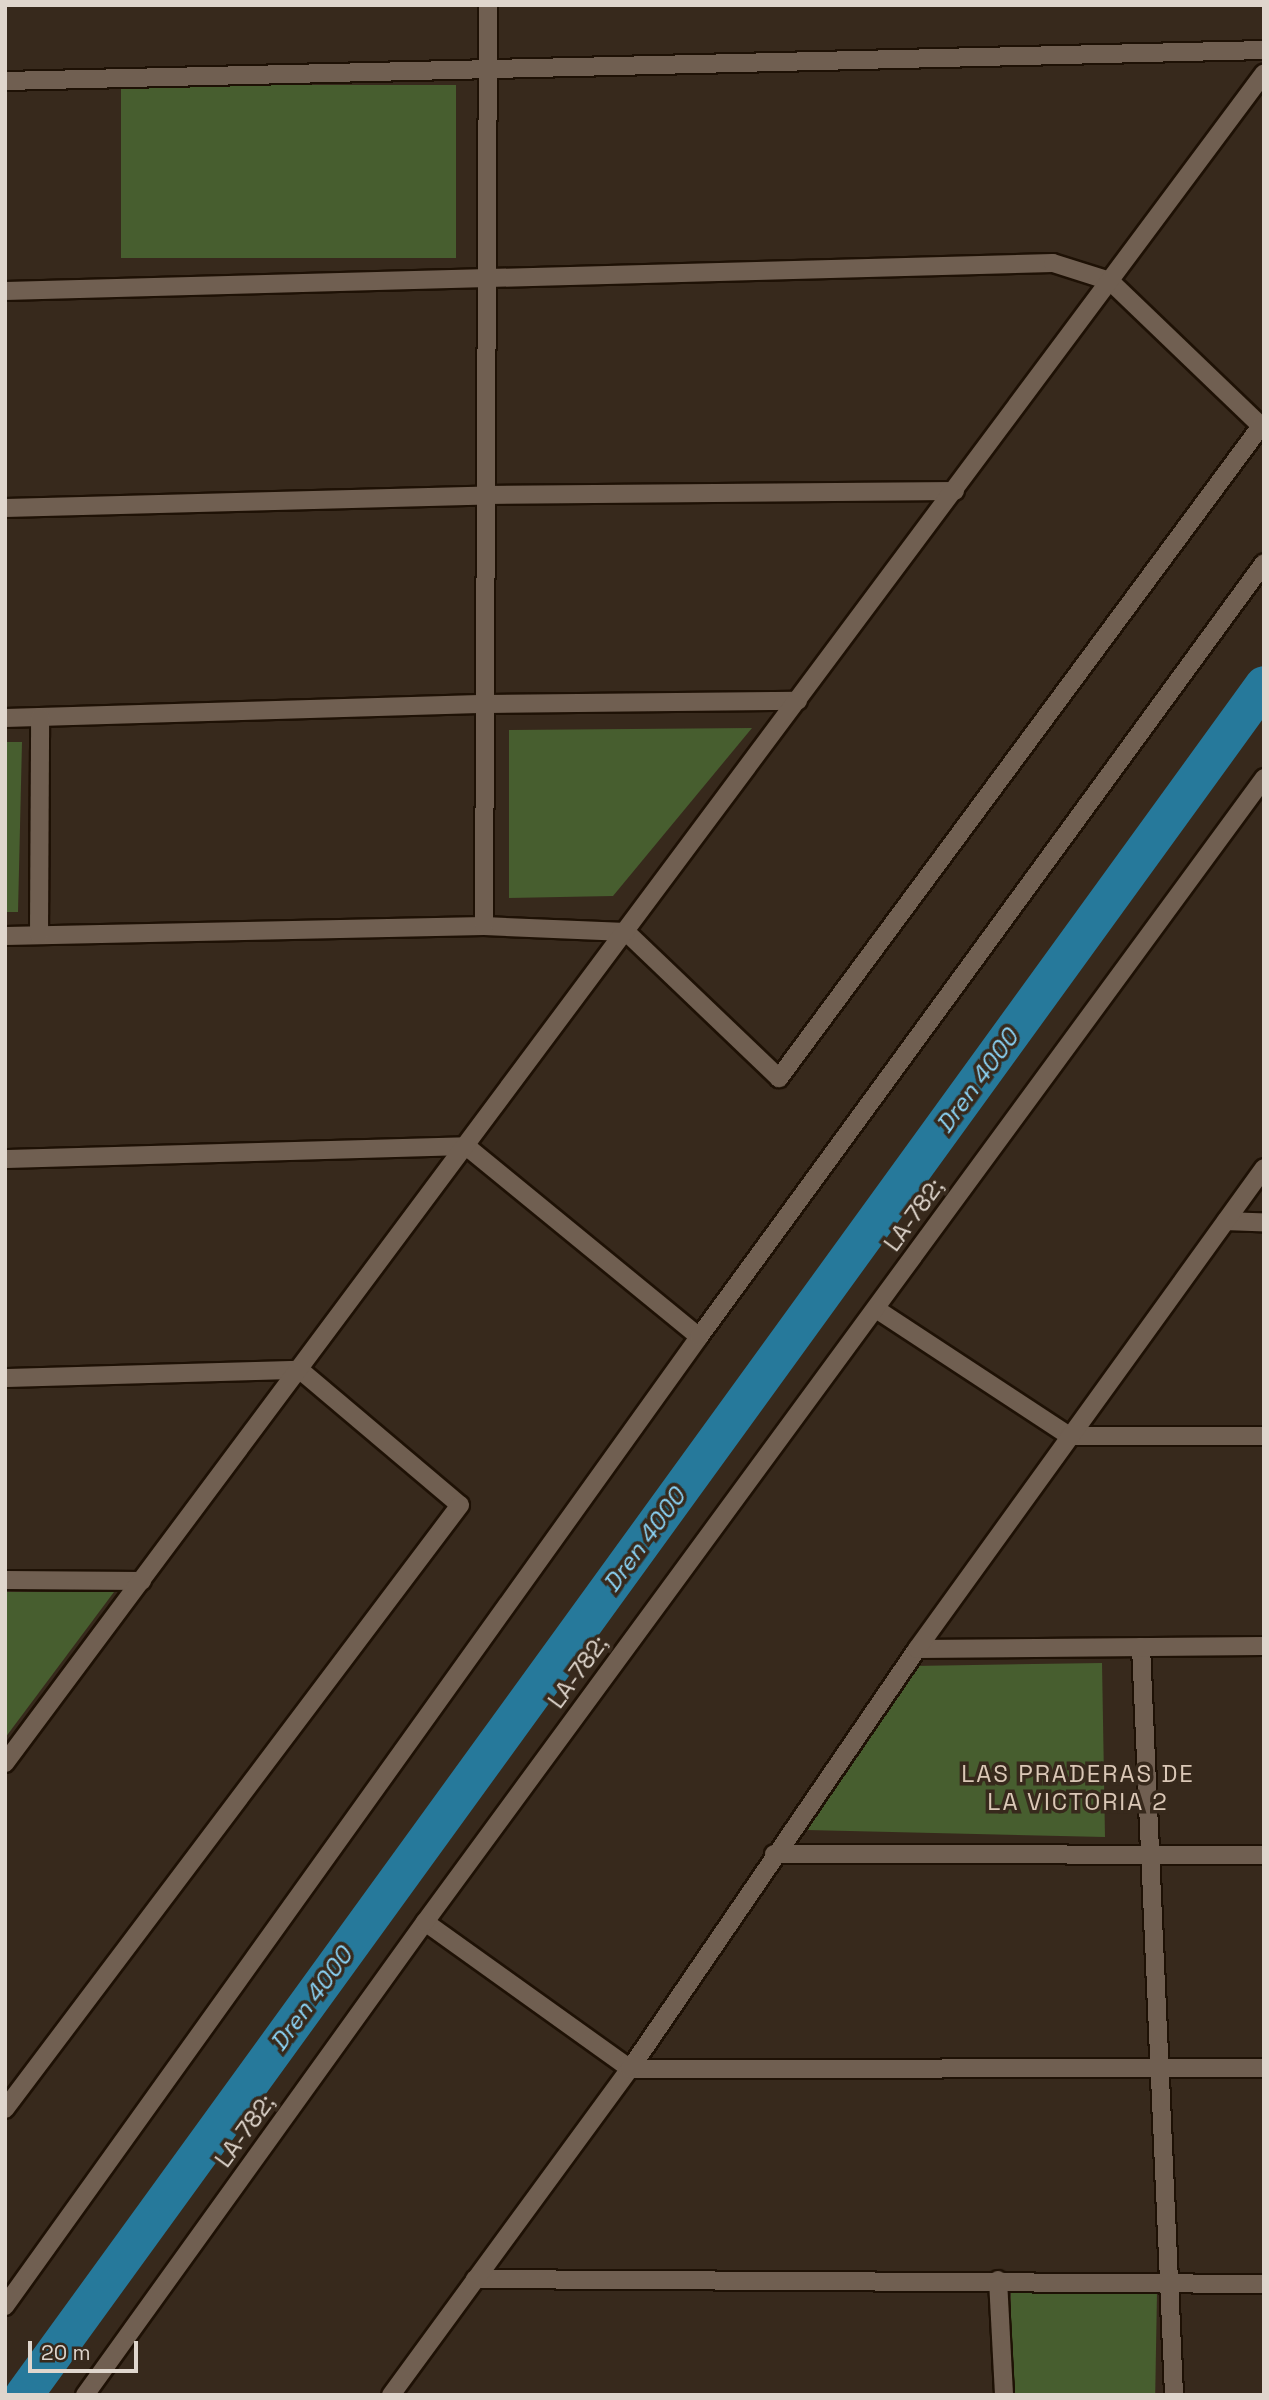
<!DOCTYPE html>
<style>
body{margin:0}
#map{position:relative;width:1269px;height:2400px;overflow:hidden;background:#37291c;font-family:"Space Grotesk",sans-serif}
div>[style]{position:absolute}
.green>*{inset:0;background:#475e2f;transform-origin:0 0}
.canal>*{height:38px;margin:-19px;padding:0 19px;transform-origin:19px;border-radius:19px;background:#26799b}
.roads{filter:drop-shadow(2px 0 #1e1105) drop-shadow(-2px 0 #1e1105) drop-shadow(0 2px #1e1105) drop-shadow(0 -2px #1e1105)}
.minor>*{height:18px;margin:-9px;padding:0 9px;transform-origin:9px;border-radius:9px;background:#705f51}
.tertiary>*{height:18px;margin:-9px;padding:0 9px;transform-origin:9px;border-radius:9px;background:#705f51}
span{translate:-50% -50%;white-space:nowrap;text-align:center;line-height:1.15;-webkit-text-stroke:7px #37291c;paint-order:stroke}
.street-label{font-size:23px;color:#dfd6cd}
.water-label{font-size:24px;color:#8cd5f8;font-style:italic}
.neighbourhood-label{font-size:24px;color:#dac7b6;letter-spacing:2px}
.frame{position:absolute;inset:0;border:7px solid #dfd6cd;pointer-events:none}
.scale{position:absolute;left:28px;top:2341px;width:110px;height:32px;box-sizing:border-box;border:4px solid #dfd6cd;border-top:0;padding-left:9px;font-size:21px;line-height:24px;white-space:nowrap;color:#dfd6cd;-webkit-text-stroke:5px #37291c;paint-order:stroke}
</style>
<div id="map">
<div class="green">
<div style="left:456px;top:85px;width:173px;height:335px;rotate:90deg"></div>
<div style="clip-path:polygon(752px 728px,613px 896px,509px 898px,509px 730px)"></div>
<div style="clip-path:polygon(5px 742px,22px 742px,18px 912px,5px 912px)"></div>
<div style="clip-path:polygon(5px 1592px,114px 1592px,5px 1738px)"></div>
<div style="clip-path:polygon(1102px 1663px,1105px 1837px,807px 1830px,912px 1666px)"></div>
<div style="left:1011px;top:2291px;width:146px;height:104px;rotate:1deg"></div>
</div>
<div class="canal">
<div style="left:24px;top:2395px;width:2112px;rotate:-54.05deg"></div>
</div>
<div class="roads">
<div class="minor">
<div style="left:5px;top:81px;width:1259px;rotate:-1.41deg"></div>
<div style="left:5px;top:291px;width:1048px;rotate:-1.53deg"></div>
<div style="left:1053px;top:263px;width:60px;rotate:17.5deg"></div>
<div style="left:1110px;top:281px;width:209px;rotate:43.8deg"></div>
<div style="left:1261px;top:426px;width:811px;rotate:126.47deg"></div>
<div style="left:779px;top:1078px;width:211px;rotate:-136.3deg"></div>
<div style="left:626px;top:932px;width:142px;rotate:-177.6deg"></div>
<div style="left:484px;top:926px;width:479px;rotate:178.8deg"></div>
<div style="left:5px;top:508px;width:482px;rotate:-1.5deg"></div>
<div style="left:487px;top:495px;width:468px;rotate:-0.5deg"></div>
<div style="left:5px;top:718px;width:483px;rotate:-1.7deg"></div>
<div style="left:488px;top:704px;width:310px;rotate:-0.6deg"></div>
<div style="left:484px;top:926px;width:921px;rotate:-89.75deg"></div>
<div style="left:39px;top:935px;width:218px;rotate:-89.7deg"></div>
<div style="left:5px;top:1159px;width:461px;rotate:-1.6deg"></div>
<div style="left:466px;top:1146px;width:301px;rotate:39.3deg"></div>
<div style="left:1226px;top:1221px;width:38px;rotate:2deg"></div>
<div style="left:876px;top:1309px;width:231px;rotate:33.3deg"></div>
<div style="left:1069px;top:1436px;width:195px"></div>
<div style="left:5px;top:1378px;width:295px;rotate:-1.6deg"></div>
<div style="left:300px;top:1370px;width:209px;rotate:40.2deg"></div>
<div style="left:460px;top:1505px;width:756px;rotate:126.99deg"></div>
<div style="left:5px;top:1580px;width:137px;rotate:0.4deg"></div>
<div style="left:1141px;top:1647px;width:749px;rotate:87.47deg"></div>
<div style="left:917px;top:1649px;width:347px;rotate:-0.5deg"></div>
<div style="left:5px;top:1763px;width:2107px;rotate:-53.31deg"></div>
<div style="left:774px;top:1854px;width:490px;rotate:0.1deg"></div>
<div style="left:425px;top:1922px;width:252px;rotate:35.6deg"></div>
<div style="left:630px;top:2069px;width:634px;rotate:-0.09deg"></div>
<div style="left:475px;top:2279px;width:789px;rotate:0.36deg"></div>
<div style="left:998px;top:2280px;width:115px;rotate:87deg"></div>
<div style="left:5px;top:2306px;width:1192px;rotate:-54.39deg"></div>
<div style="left:699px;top:1337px;width:958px;rotate:-53.87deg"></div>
<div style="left:391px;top:2395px;width:404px;rotate:-53.8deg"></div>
<div style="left:630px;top:2069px;width:509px;rotate:-55.65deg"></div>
<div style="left:917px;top:1649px;width:593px;rotate:-54.19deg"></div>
</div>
<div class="tertiary">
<div style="left:85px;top:2395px;width:583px;rotate:-54.29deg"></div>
<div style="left:425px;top:1922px;width:1419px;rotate:-53.74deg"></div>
</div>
</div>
<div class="street-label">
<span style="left:914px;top:1215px;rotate:-54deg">LA-782;</span>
<span style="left:578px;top:1672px;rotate:-54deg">LA-782;</span>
<span style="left:245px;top:2131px;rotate:-54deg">LA-782;</span>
</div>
<div class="water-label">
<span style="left:977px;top:1081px;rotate:-54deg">Dren 4000</span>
<span style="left:644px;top:1540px;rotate:-54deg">Dren 4000</span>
<span style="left:311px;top:1999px;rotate:-54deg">Dren 4000</span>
</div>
<div class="neighbourhood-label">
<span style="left:1078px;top:1788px">LAS PRADERAS DE<br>LA VICTORIA 2</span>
</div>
<div class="frame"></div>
<div class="scale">20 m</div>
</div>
